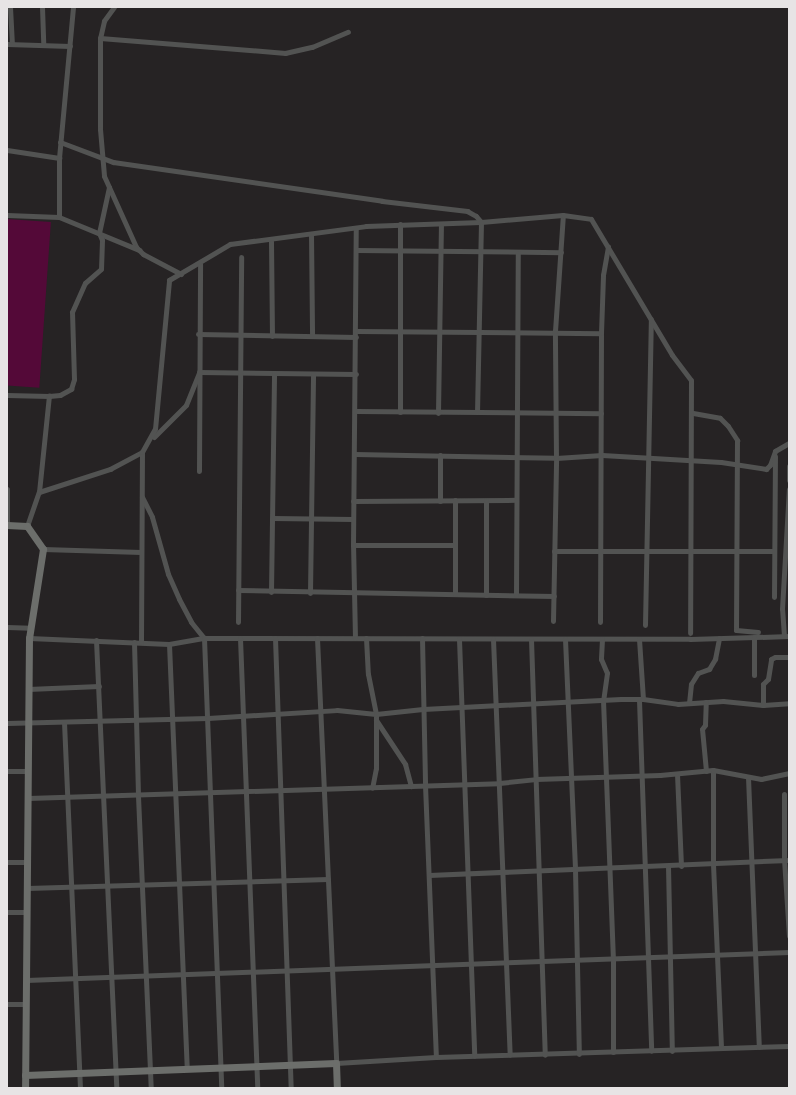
<!DOCTYPE html>
<style>
body{margin:0}
#map{position:relative;width:796px;height:1095px;overflow:hidden;background:#262324;font-family:"Noto Sans",sans-serif}
div>[style]{position:absolute}
.green>*{inset:0;background:#540938;transform-origin:0 0}
.street>*{height:5px;margin:-2.5px;padding:0 2.5px;transform-origin:2.5px;border-radius:2.5px;background:#525352}
.secondary>*{height:7px;margin:-3.5px;padding:0 3.5px;transform-origin:3.5px;border-radius:3.5px;background:#6c6e6b}
span{translate:-50% -50%;white-space:nowrap;text-align:center;line-height:1.15;-webkit-text-stroke:3.5px #1d191b;paint-order:stroke}
.frame{position:absolute;inset:0;border:8px solid #e7e4e5;pointer-events:none}
</style>
<div id="map">
<div class="green">
<div style="left:7px;top:219px;width:44px;height:166px;rotate:4deg"></div>
</div>
<div class="street">
<div style="left:10px;top:7px;width:37px;rotate:87deg"></div>
<div style="left:42px;top:7px;width:37px;rotate:88deg"></div>
<div style="left:114px;top:7px;width:17px;rotate:126deg"></div>
<div style="left:104px;top:21px;width:17px;rotate:103deg"></div>
<div style="left:100px;top:38px;width:91px;rotate:90deg"></div>
<div style="left:100px;top:129px;width:47px;rotate:85.1deg"></div>
<div style="left:104px;top:176px;width:78px;rotate:65.7deg"></div>
<div style="left:136px;top:247px;width:10px;rotate:45deg"></div>
<div style="left:143px;top:254px;width:43px;rotate:27.8deg"></div>
<div style="left:100px;top:38px;width:186px;rotate:4.6deg"></div>
<div style="left:285px;top:53px;width:28px;rotate:-13deg"></div>
<div style="left:312px;top:47px;width:39px;rotate:-23deg"></div>
<div style="left:7px;top:44px;width:63px;rotate:1.8deg"></div>
<div style="left:60px;top:142px;width:57px;rotate:20.7deg"></div>
<div style="left:113px;top:162px;width:272px;rotate:8.2deg"></div>
<div style="left:382px;top:201px;width:86px;rotate:6.7deg"></div>
<div style="left:467px;top:211px;width:10px;rotate:29deg"></div>
<div style="left:476px;top:216px;width:8px;rotate:50deg"></div>
<div style="left:481px;top:222px;width:190px;rotate:91.2deg"></div>
<div style="left:7px;top:150px;width:53px;rotate:8.7deg"></div>
<div style="left:7px;top:215px;width:52px;rotate:2.2deg"></div>
<div style="left:59px;top:217px;width:87px;rotate:22.4deg"></div>
<div style="left:59px;top:217px;width:59px;rotate:-90deg"></div>
<div style="left:59px;top:158px;width:152px;rotate:-84.7deg"></div>
<div style="left:311px;top:234px;width:102px;rotate:89.4deg"></div>
<div style="left:271px;top:241px;width:95px;rotate:89.4deg"></div>
<div style="left:356px;top:250px;width:205px;rotate:0.6deg"></div>
<div style="left:356px;top:331px;width:245px;rotate:0.5deg"></div>
<div style="left:198px;top:334px;width:158px;rotate:1.1deg"></div>
<div style="left:7px;top:395px;width:42px;rotate:1.4deg"></div>
<div style="left:356px;top:411px;width:245px;rotate:0.5deg"></div>
<div style="left:400px;top:412px;width:188px;rotate:-90deg"></div>
<div style="left:438px;top:413px;width:189px;rotate:-89.1deg"></div>
<div style="left:693px;top:413px;width:27px;rotate:10deg"></div>
<div style="left:720px;top:418px;width:11px;rotate:45deg"></div>
<div style="left:728px;top:426px;width:17px;rotate:57deg"></div>
<div style="left:737px;top:440px;width:190px;rotate:90.3deg"></div>
<div style="left:736px;top:630px;width:22px;rotate:5deg"></div>
<div style="left:154px;top:437px;width:45px;rotate:-45deg"></div>
<div style="left:186px;top:405px;width:35px;rotate:-68deg"></div>
<div style="left:199px;top:372px;width:157px;rotate:0.7deg"></div>
<div style="left:355px;top:454px;width:201px;rotate:1.1deg"></div>
<div style="left:556px;top:458px;width:46px;rotate:-3.7deg"></div>
<div style="left:602px;top:455px;width:119px;rotate:3.4deg"></div>
<div style="left:721px;top:462px;width:46px;rotate:8.8deg"></div>
<div style="left:766px;top:469px;width:6px;rotate:-45deg"></div>
<div style="left:770px;top:465px;width:15px;rotate:-70deg"></div>
<div style="left:775px;top:451px;width:16px;rotate:-30deg"></div>
<div style="left:440px;top:455px;width:46px;rotate:90deg"></div>
<div style="left:789px;top:466px;width:14px;rotate:90deg"></div>
<div style="left:199px;top:471px;width:207px;rotate:-89.7deg"></div>
<div style="left:7px;top:489px;width:36px;rotate:90deg"></div>
<div style="left:39px;top:492px;width:75px;rotate:-17.9deg"></div>
<div style="left:110px;top:469px;width:36px;rotate:-28deg"></div>
<div style="left:142px;top:497px;width:22px;rotate:63deg"></div>
<div style="left:152px;top:517px;width:59px;rotate:74.3deg"></div>
<div style="left:168px;top:574px;width:27px;rotate:66deg"></div>
<div style="left:179px;top:599px;width:26px;rotate:62deg"></div>
<div style="left:191px;top:622px;width:21px;rotate:51deg"></div>
<div style="left:204px;top:638px;width:450px;rotate:87.8deg"></div>
<div style="left:353px;top:501px;width:163px;rotate:-0.4deg"></div>
<div style="left:272px;top:518px;width:81px;rotate:0.7deg"></div>
<div style="left:27px;top:526px;width:36px;rotate:-71deg"></div>
<div style="left:39px;top:492px;width:97px;rotate:-84.1deg"></div>
<div style="left:49px;top:396px;width:11px;rotate:-5deg"></div>
<div style="left:60px;top:395px;width:13px;rotate:-29deg"></div>
<div style="left:71px;top:389px;width:10px;rotate:-73deg"></div>
<div style="left:74px;top:379px;width:67px;rotate:-91.7deg"></div>
<div style="left:72px;top:312px;width:32px;rotate:-66deg"></div>
<div style="left:85px;top:283px;width:21px;rotate:-41deg"></div>
<div style="left:101px;top:269px;width:29px;rotate:-88deg"></div>
<div style="left:102px;top:240px;width:8px;rotate:-113deg"></div>
<div style="left:99px;top:233px;width:47px;rotate:-77.7deg"></div>
<div style="left:353px;top:545px;width:101px"></div>
<div style="left:43px;top:549px;width:98px;rotate:1.8deg"></div>
<div style="left:554px;top:551px;width:220px"></div>
<div style="left:238px;top:590px;width:316px;rotate:1.1deg"></div>
<div style="left:271px;top:592px;width:219px;rotate:-89.2deg"></div>
<div style="left:310px;top:593px;width:219px;rotate:-89.2deg"></div>
<div style="left:455px;top:594px;width:94px;rotate:-90deg"></div>
<div style="left:486px;top:595px;width:94px;rotate:-90deg"></div>
<div style="left:516px;top:595px;width:342px;rotate:-89.7deg"></div>
<div style="left:774px;top:597px;width:141px;rotate:-89.6deg"></div>
<div style="left:553px;top:621px;width:163px;rotate:-88.9deg"></div>
<div style="left:556px;top:458px;width:127px;rotate:-90.5deg"></div>
<div style="left:555px;top:331px;width:116px;rotate:-86.1deg"></div>
<div style="left:238px;top:622px;width:365px;rotate:-89.5deg"></div>
<div style="left:600px;top:622px;width:289px;rotate:-89.8deg"></div>
<div style="left:601px;top:333px;width:58px;rotate:-88deg"></div>
<div style="left:603px;top:275px;width:29px;rotate:-80deg"></div>
<div style="left:645px;top:625px;width:306px;rotate:-88.9deg"></div>
<div style="left:7px;top:627px;width:23px;rotate:2deg"></div>
<div style="left:784px;top:636px;width:27px;rotate:-94deg"></div>
<div style="left:782px;top:609px;width:120px;rotate:-86.7deg"></div>
<div style="left:29px;top:638px;width:140px;rotate:2.5deg"></div>
<div style="left:169px;top:644px;width:36px;rotate:-10deg"></div>
<div style="left:204px;top:638px;width:486px;rotate:0.1deg"></div>
<div style="left:690px;top:639px;width:99px;rotate:-1.7deg"></div>
<div style="left:240px;top:638px;width:450px;rotate:87.8deg"></div>
<div style="left:275px;top:638px;width:450px;rotate:88deg"></div>
<div style="left:317px;top:638px;width:425px;rotate:87.4deg"></div>
<div style="left:336px;top:1063px;width:100px;rotate:-3.4deg"></div>
<div style="left:436px;top:1057px;width:353px;rotate:-1.8deg"></div>
<div style="left:355px;top:638px;width:93px;rotate:-91.2deg"></div>
<div style="left:353px;top:545px;width:317px;rotate:-89.5deg"></div>
<div style="left:366px;top:638px;width:36px;rotate:87deg"></div>
<div style="left:368px;top:674px;width:41px;rotate:78.7deg"></div>
<div style="left:376px;top:714px;width:54px;rotate:90deg"></div>
<div style="left:376px;top:768px;width:20px;rotate:101deg"></div>
<div style="left:422px;top:638px;width:147px;rotate:88.8deg"></div>
<div style="left:425px;top:785px;width:272px;rotate:87.7deg"></div>
<div style="left:459px;top:639px;width:417px;rotate:87.9deg"></div>
<div style="left:493px;top:639px;width:416px;rotate:87.7deg"></div>
<div style="left:531px;top:639px;width:416px;rotate:88.1deg"></div>
<div style="left:565px;top:639px;width:230px;rotate:87.5deg"></div>
<div style="left:575px;top:869px;width:185px;rotate:88.8deg"></div>
<div style="left:602px;top:639px;width:20px;rotate:93deg"></div>
<div style="left:601px;top:659px;width:15px;rotate:67deg"></div>
<div style="left:607px;top:673px;width:27px;rotate:98deg"></div>
<div style="left:603px;top:700px;width:258px;rotate:87.8deg"></div>
<div style="left:613px;top:958px;width:94px;rotate:90deg"></div>
<div style="left:639px;top:639px;width:60px;rotate:86.2deg"></div>
<div style="left:96px;top:640px;width:448px;rotate:87.4deg"></div>
<div style="left:134px;top:642px;width:154px;rotate:88.5deg"></div>
<div style="left:138px;top:796px;width:292px;rotate:87.5deg"></div>
<div style="left:141px;top:642px;width:190px;rotate:-89.7deg"></div>
<div style="left:142px;top:452px;width:26px;rotate:-61deg"></div>
<div style="left:155px;top:429px;width:150px;rotate:-84.6deg"></div>
<div style="left:169px;top:280px;width:71px;rotate:-30.5deg"></div>
<div style="left:230px;top:244px;width:137px;rotate:-7.5deg"></div>
<div style="left:366px;top:226px;width:115px;rotate:-2deg"></div>
<div style="left:481px;top:222px;width:82px;rotate:-4.9deg"></div>
<div style="left:563px;top:215px;width:28px;rotate:8deg"></div>
<div style="left:591px;top:219px;width:158px;rotate:59.2deg"></div>
<div style="left:672px;top:355px;width:31px;rotate:53deg"></div>
<div style="left:691px;top:380px;width:253px;rotate:90.2deg"></div>
<div style="left:169px;top:644px;width:423px;rotate:87.6deg"></div>
<div style="left:754px;top:675px;width:38px;rotate:-90deg"></div>
<div style="left:28px;top:689px;width:71px;rotate:-2.4deg"></div>
<div style="left:639px;top:700px;width:351px;rotate:88deg"></div>
<div style="left:689px;top:703px;width:19px;rotate:-84deg"></div>
<div style="left:691px;top:684px;width:13px;rotate:-58deg"></div>
<div style="left:698px;top:673px;width:12px;rotate:-20deg"></div>
<div style="left:709px;top:669px;width:12px;rotate:-59deg"></div>
<div style="left:715px;top:659px;width:21px;rotate:-79deg"></div>
<div style="left:763px;top:705px;width:21px;rotate:-90deg"></div>
<div style="left:763px;top:684px;width:7px;rotate:-45deg"></div>
<div style="left:768px;top:679px;width:20px;rotate:-81deg"></div>
<div style="left:771px;top:659px;width:4px;rotate:-27deg"></div>
<div style="left:775px;top:657px;width:14px"></div>
<div style="left:376px;top:720px;width:53px;rotate:56.6deg"></div>
<div style="left:405px;top:764px;width:23px;rotate:75deg"></div>
<div style="left:64px;top:722px;width:366px;rotate:87.5deg"></div>
<div style="left:7px;top:723px;width:201px;rotate:-1.4deg"></div>
<div style="left:208px;top:718px;width:129px;rotate:-3.5deg"></div>
<div style="left:337px;top:710px;width:39px;rotate:6deg"></div>
<div style="left:376px;top:714px;width:47px;rotate:-6.1deg"></div>
<div style="left:423px;top:709px;width:198px;rotate:-2.9deg"></div>
<div style="left:621px;top:699px;width:22px"></div>
<div style="left:643px;top:699px;width:35px;rotate:8deg"></div>
<div style="left:678px;top:704px;width:45px;rotate:-3.8deg"></div>
<div style="left:723px;top:701px;width:40px;rotate:5.7deg"></div>
<div style="left:763px;top:705px;width:26px;rotate:-4deg"></div>
<div style="left:713px;top:770px;width:94px;rotate:90deg"></div>
<div style="left:713px;top:864px;width:184px;rotate:87.5deg"></div>
<div style="left:7px;top:771px;width:21px"></div>
<div style="left:706px;top:771px;width:42px;rotate:-95.4deg"></div>
<div style="left:702px;top:729px;width:5px;rotate:-53deg"></div>
<div style="left:705px;top:725px;width:23px;rotate:-88deg"></div>
<div style="left:677px;top:774px;width:92px;rotate:87.5deg"></div>
<div style="left:748px;top:777px;width:270px;rotate:87.7deg"></div>
<div style="left:784px;top:794px;width:65px;rotate:90deg"></div>
<div style="left:784px;top:859px;width:77px;rotate:86.3deg"></div>
<div style="left:28px;top:798px;width:471px;rotate:-1.8deg"></div>
<div style="left:499px;top:783px;width:37px;rotate:-6deg"></div>
<div style="left:536px;top:779px;width:124px;rotate:-1.8deg"></div>
<div style="left:660px;top:775px;width:53px;rotate:-5.4deg"></div>
<div style="left:713px;top:770px;width:49px;rotate:10.6deg"></div>
<div style="left:761px;top:779px;width:29px;rotate:-12deg"></div>
<div style="left:7px;top:862px;width:20px"></div>
<div style="left:668px;top:866px;width:185px;rotate:88.8deg"></div>
<div style="left:429px;top:875px;width:360px;rotate:-2.4deg"></div>
<div style="left:27px;top:888px;width:301px;rotate:-1.7deg"></div>
<div style="left:7px;top:912px;width:20px"></div>
<div style="left:26px;top:980px;width:764px;rotate:-2.1deg"></div>
<div style="left:7px;top:1004px;width:19px"></div>
</div>
<div class="secondary">
<div style="left:7px;top:525px;width:20px;rotate:3deg"></div>
<div style="left:27px;top:526px;width:28px;rotate:55deg"></div>
<div style="left:43px;top:549px;width:90px;rotate:98.9deg"></div>
<div style="left:29px;top:638px;width:450px;rotate:90.5deg"></div>
<div style="left:25px;top:1075px;width:311px;rotate:-2.2deg"></div>
<div style="left:336px;top:1063px;width:25px;rotate:88deg"></div>
</div>
<div class="frame"></div>
</div>
